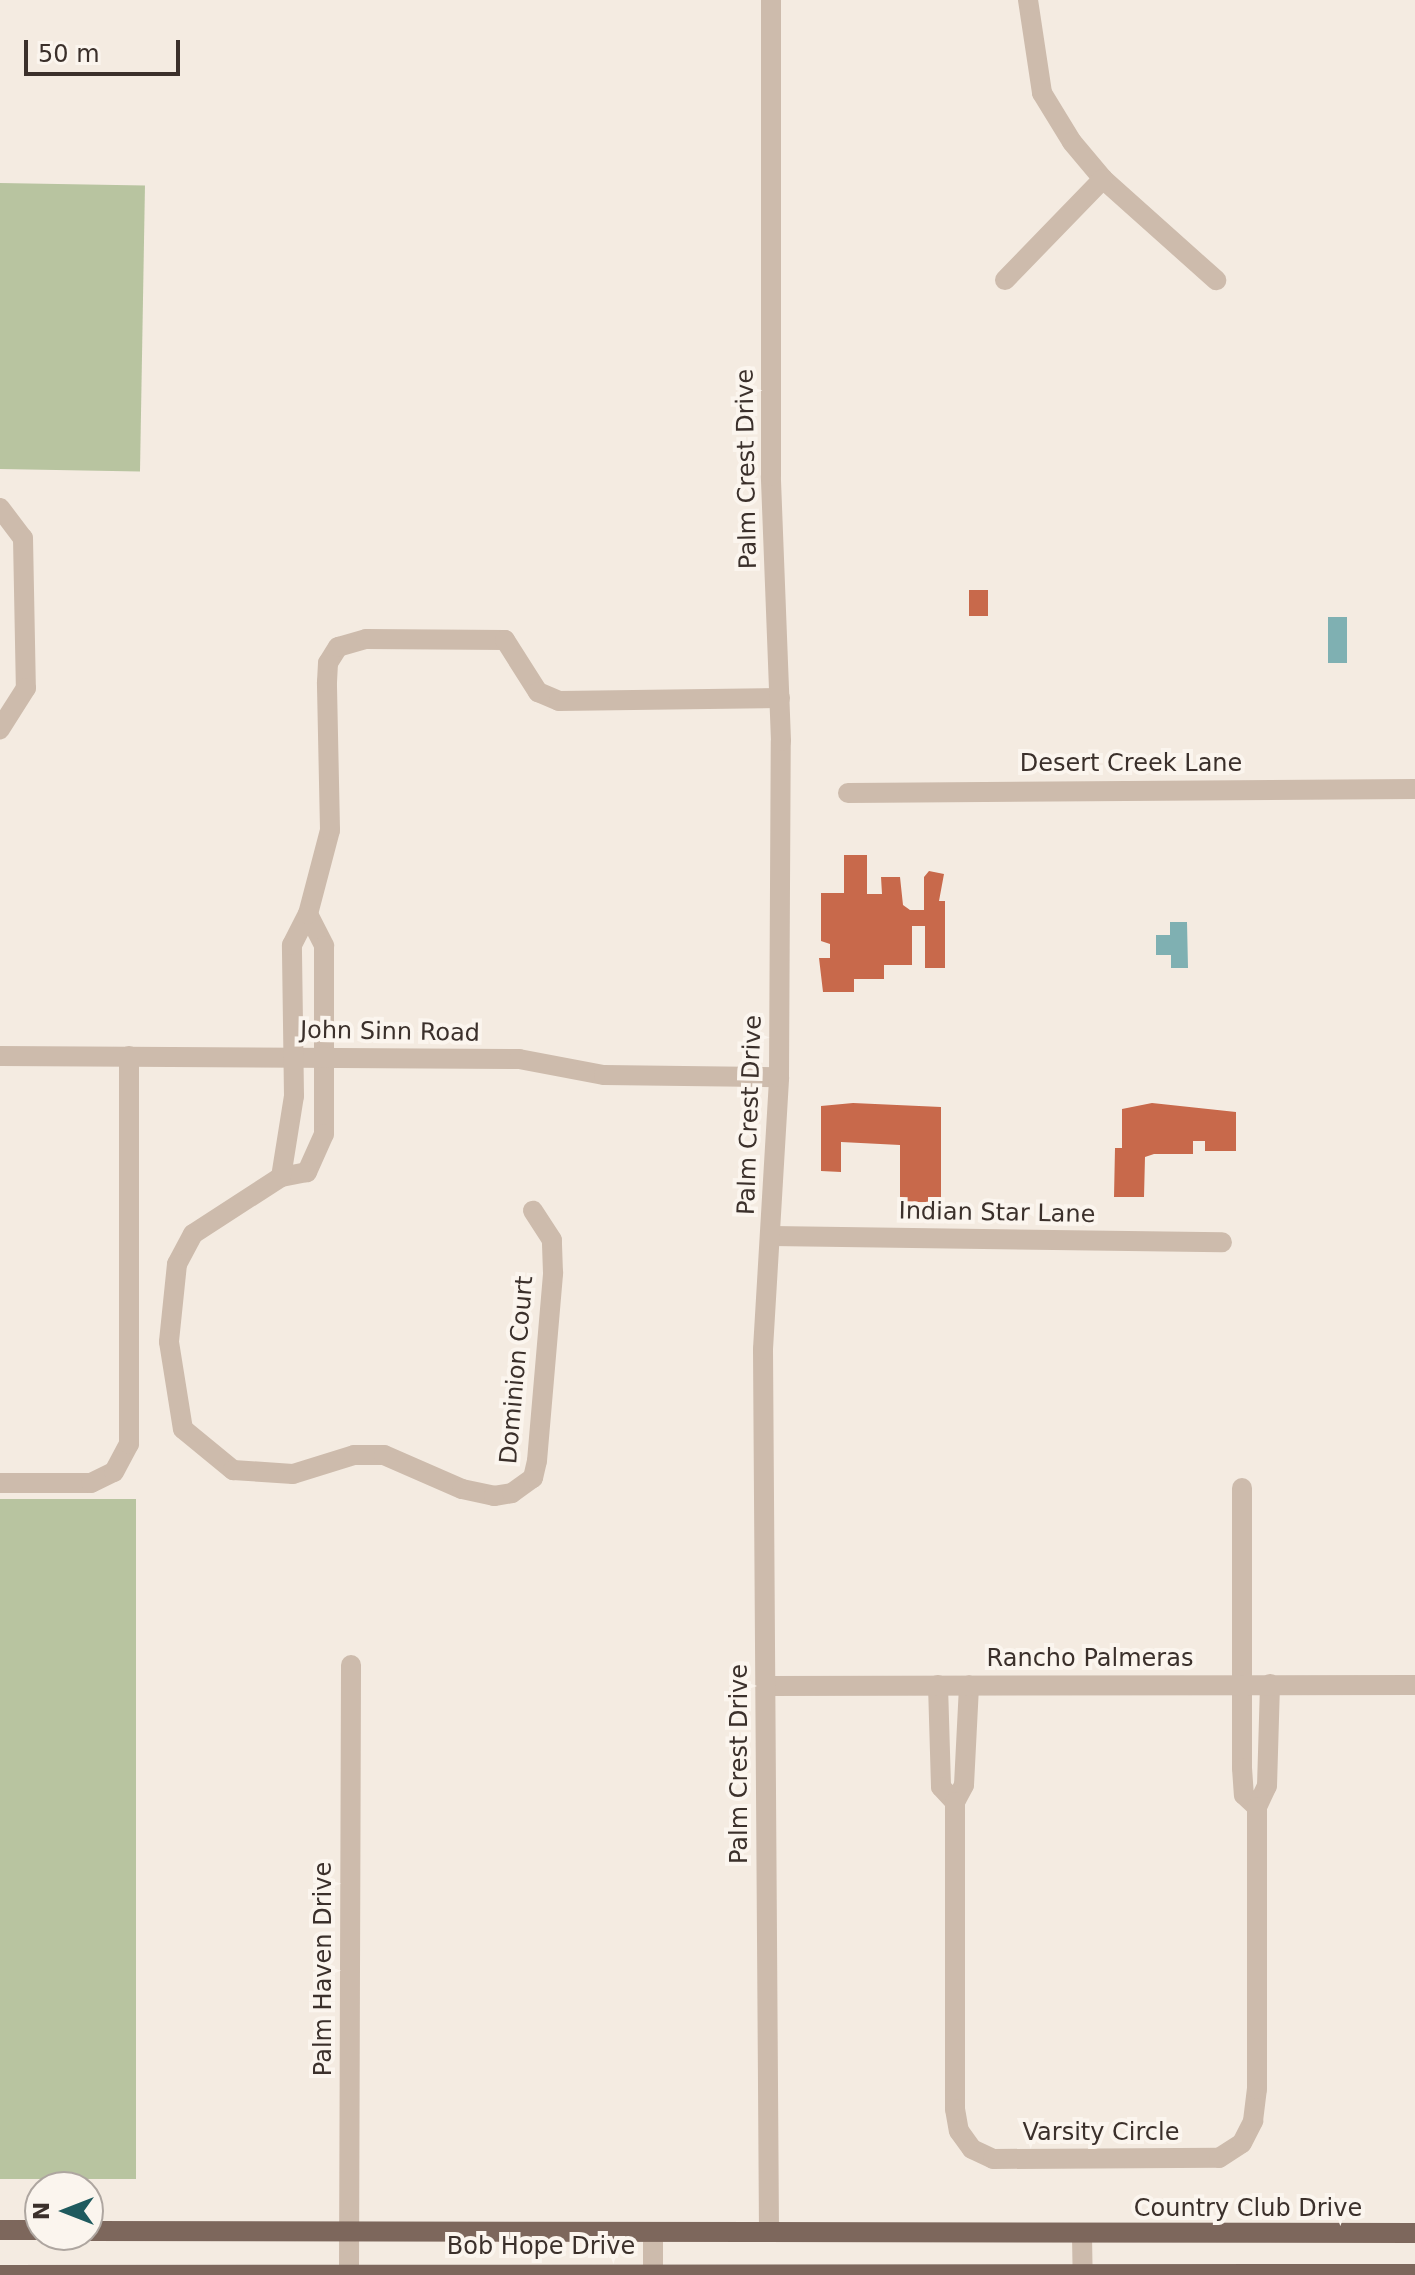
<!DOCTYPE html>
<style>
body{margin:0}
#map{position:relative;width:1415px;height:2275px;overflow:hidden;background:#f4ebe1;font-family:"DejaVu Sans",sans-serif}
div>[style]{position:absolute}
.green>*{inset:0;background:#b8c4a0;transform-origin:0 0}
.water>*{inset:0;background:#7fb0b2;transform-origin:0 0}
.building>*{inset:0;background:#c8694b;transform-origin:0 0}
.minor>*{height:20px;margin:-10px;padding:0 10px;transform-origin:10px;border-radius:10px;background:#cdbbac}
.major>*{height:20px;margin:-10px;padding:0 10px;transform-origin:10px;border-radius:10px;background:#7d675c}
span{translate:-50% -50%;white-space:nowrap;text-align:center;line-height:1.15;-webkit-text-stroke:8px #fbf5ee;paint-order:stroke}
.street-label{font-size:24px;color:#3b302b}
.north{position:absolute;left:24px;top:2171px;width:80px;height:80px;box-sizing:border-box;background:#fbf5ee;border:2px solid #aea6a0;border-radius:50%;rotate:270deg;font-size:22px;font-weight:700;line-height:32px;text-align:center;color:#3b302b}
.north::after{content:'';display:block;margin:auto;width:28px;height:36px;background:#1f5a5e;clip-path:polygon(50% 0,100% 100%,50% 72%,0 100%)}
.scale{position:absolute;left:24px;top:40px;width:156px;height:36px;box-sizing:border-box;border:4px solid #3b302b;border-top:0;padding-left:10px;font-size:24px;line-height:28px;white-space:nowrap;color:#3b302b;-webkit-text-stroke:6px #fbf5ee;paint-order:stroke}
</style>
<div id="map">
<div class="green">
<div style="left:0;top:183px;width:145px;height:286px;rotate:1deg"></div>
<div style="left:136px;top:1499px;width:680px;height:136px;rotate:90deg"></div>
</div>
<div class="water">
<div style="left:1328px;top:617px;width:19px;height:46px"></div>
<div style="clip-path:polygon(1170px 922px,1187px 922px,1188px 968px,1171px 968px,1171px 955px,1156px 955px,1156px 935px,1170px 935px)"></div>
</div>
<div class="building">
<div style="left:969px;top:590px;width:19px;height:26px"></div>
<div style="clip-path:polygon(844px 855px,867px 855px,867px 894px,882px 894px,881px 877px,900px 877px,903px 905px,910px 910px,924px 910px,924px 877px,929px 871px,944px 874px,939px 901px,945px 901px,945px 968px,925px 968px,925px 926px,912px 926px,912px 965px,884px 965px,884px 979px,854px 979px,854px 992px,823px 992px,819px 958px,830px 958px,830px 944px,821px 941px,821px 893px,844px 893px)"></div>
<div style="clip-path:polygon(853px 1103px,941px 1107px,941px 1202px,900px 1202px,900px 1145px,841px 1142px,841px 1172px,821px 1171px,821px 1106px)"></div>
<div style="clip-path:polygon(1152px 1103px,1236px 1112px,1236px 1151px,1205px 1151px,1205px 1141px,1193px 1141px,1193px 1154px,1154px 1154px,1145px 1157px,1144px 1197px,1114px 1197px,1115px 1148px,1122px 1148px,1122px 1109px)"></div>
</div>
<div class="minor">
<div style="left:1028px;top:0;width:94px;rotate:81.4deg"></div>
<div style="left:1042px;top:93px;width:57px;rotate:58.5deg"></div>
<div style="left:1072px;top:142px;width:48px;rotate:50deg"></div>
<div style="left:1103px;top:179px;width:152px;rotate:41.8deg"></div>
<div style="left:1005px;top:280px;width:141px;rotate:-45.9deg"></div>
<div style="left:0;top:508px;width:38px;rotate:53deg"></div>
<div style="left:23px;top:538px;width:150px;rotate:88.9deg"></div>
<div style="left:26px;top:688px;width:49px;rotate:122.4deg"></div>
<div style="left:848px;top:793px;width:567px;rotate:-0.4deg"></div>
<div style="left:308px;top:914px;width:36px;rotate:63deg"></div>
<div style="left:324px;top:946px;width:188px;rotate:90deg"></div>
<div style="left:324px;top:1134px;width:42px;rotate:114.1deg"></div>
<div style="left:307px;top:1172px;width:26px;rotate:169deg"></div>
<div style="left:281px;top:1177px;width:105px;rotate:147.1deg"></div>
<div style="left:193px;top:1234px;width:34px;rotate:118deg"></div>
<div style="left:177px;top:1264px;width:78px;rotate:95.9deg"></div>
<div style="left:169px;top:1342px;width:88px;rotate:80.9deg"></div>
<div style="left:183px;top:1429px;width:65px;rotate:39.4deg"></div>
<div style="left:233px;top:1470px;width:60px;rotate:3.8deg"></div>
<div style="left:293px;top:1474px;width:64px;rotate:-17.3deg"></div>
<div style="left:354px;top:1455px;width:30px"></div>
<div style="left:384px;top:1455px;width:85px;rotate:23.6deg"></div>
<div style="left:462px;top:1489px;width:33px;rotate:12deg"></div>
<div style="left:494px;top:1496px;width:18px;rotate:-9deg"></div>
<div style="left:512px;top:1493px;width:26px;rotate:-36deg"></div>
<div style="left:533px;top:1478px;width:17px;rotate:-77deg"></div>
<div style="left:537px;top:1461px;width:189px;rotate:-85.1deg"></div>
<div style="left:553px;top:1273px;width:33px;rotate:-92deg"></div>
<div style="left:552px;top:1240px;width:35px;rotate:-123deg"></div>
<div style="left:0;top:1056px;width:519px;rotate:0.33deg"></div>
<div style="left:519px;top:1059px;width:86px;rotate:10.7deg"></div>
<div style="left:604px;top:1075px;width:175px;rotate:0.7deg"></div>
<div style="left:281px;top:1177px;width:82px;rotate:-80.9deg"></div>
<div style="left:294px;top:1096px;width:151px;rotate:-90.8deg"></div>
<div style="left:292px;top:945px;width:35px;rotate:-63deg"></div>
<div style="left:308px;top:914px;width:87px;rotate:-75.3deg"></div>
<div style="left:330px;top:830px;width:148px;rotate:-91.2deg"></div>
<div style="left:327px;top:682px;width:19px;rotate:-87deg"></div>
<div style="left:328px;top:663px;width:19px;rotate:-58deg"></div>
<div style="left:338px;top:647px;width:29px;rotate:-16deg"></div>
<div style="left:366px;top:639px;width:139px;rotate:0.4deg"></div>
<div style="left:505px;top:640px;width:62px;rotate:57.6deg"></div>
<div style="left:538px;top:692px;width:23px;rotate:23deg"></div>
<div style="left:559px;top:701px;width:221px;rotate:-0.8deg"></div>
<div style="left:772px;top:1236px;width:450px;rotate:0.8deg"></div>
<div style="left:0;top:1483px;width:91px"></div>
<div style="left:91px;top:1483px;width:25px;rotate:-26deg"></div>
<div style="left:114px;top:1472px;width:32px;rotate:-62deg"></div>
<div style="left:129px;top:1444px;width:388px;rotate:-90deg"></div>
<div style="left:1242px;top:1488px;width:280px;rotate:90deg"></div>
<div style="left:1242px;top:1768px;width:27px;rotate:86deg"></div>
<div style="left:1244px;top:1795px;width:18px;rotate:43deg"></div>
<div style="left:1257px;top:1807px;width:23px;rotate:-65deg"></div>
<div style="left:1267px;top:1786px;width:102px;rotate:-88.3deg"></div>
<div style="left:938px;top:1685px;width:102px;rotate:88.3deg"></div>
<div style="left:941px;top:1787px;width:21px;rotate:47deg"></div>
<div style="left:955px;top:1802px;width:19px;rotate:-62deg"></div>
<div style="left:964px;top:1785px;width:100px;rotate:-87.1deg"></div>
<div style="left:766px;top:1686px;width:649px;rotate:-0.09deg"></div>
<div style="left:955px;top:1802px;width:307px;rotate:90deg"></div>
<div style="left:955px;top:2109px;width:22px;rotate:80deg"></div>
<div style="left:959px;top:2131px;width:22px;rotate:54deg"></div>
<div style="left:972px;top:2149px;width:23px;rotate:25deg"></div>
<div style="left:993px;top:2159px;width:226px;rotate:-0.3deg"></div>
<div style="left:1219px;top:2158px;width:27px;rotate:-33deg"></div>
<div style="left:1242px;top:2143px;width:25px;rotate:-63deg"></div>
<div style="left:1253px;top:2121px;width:32px;rotate:-83deg"></div>
<div style="left:1257px;top:2089px;width:282px;rotate:-90deg"></div>
<div style="left:769px;top:2232px;width:883px;rotate:-90.39deg"></div>
<div style="left:763px;top:1349px;width:272px;rotate:-86.6deg"></div>
<div style="left:779px;top:1077px;width:336px;rotate:-89.7deg"></div>
<div style="left:781px;top:741px;width:265px;rotate:-92.2deg"></div>
<div style="left:771px;top:476px;width:476px;rotate:-90deg"></div>
<div style="left:653px;top:2235px;width:40px;rotate:90deg"></div>
<div style="left:1082px;top:2236px;width:39px;rotate:89deg"></div>
<div style="left:349px;top:2273px;width:608px;rotate:-89.81deg"></div>
</div>
<div class="major">
<div style="left:0;top:2230px;width:40px"></div>
<div style="left:88px;top:2231px;width:1327px;rotate:0.09deg"></div>
<div style="left:0;top:2275px;width:1415px;rotate:-0.04deg"></div>
</div>
<div class="street-label">
<span style="left:747px;top:469px;rotate:-91deg">Palm Crest Drive</span>
<span style="left:1131px;top:764px">Desert Creek Lane</span>
<span style="left:390px;top:1032px;rotate:1deg">John Sinn Road</span>
<span style="left:750px;top:1115px;rotate:-88deg">Palm Crest Drive</span>
<span style="left:997px;top:1213px;rotate:1deg">Indian Star Lane</span>
<span style="left:517px;top:1370px;rotate:-85deg">Dominion Court</span>
<span style="left:1090px;top:1659px">Rancho Palmeras</span>
<span style="left:740px;top:1764px;rotate:-90deg">Palm Crest Drive</span>
<span style="left:324px;top:1969px;rotate:-90deg">Palm Haven Drive</span>
<span style="left:1101px;top:2133px">Varsity Circle</span>
<span style="left:1248px;top:2209px">Country Club Drive</span>
<span style="left:541px;top:2247px">Bob Hope Drive</span>
</div>
<div class="north">N</div>
<div class="scale">50 m</div>
</div>
